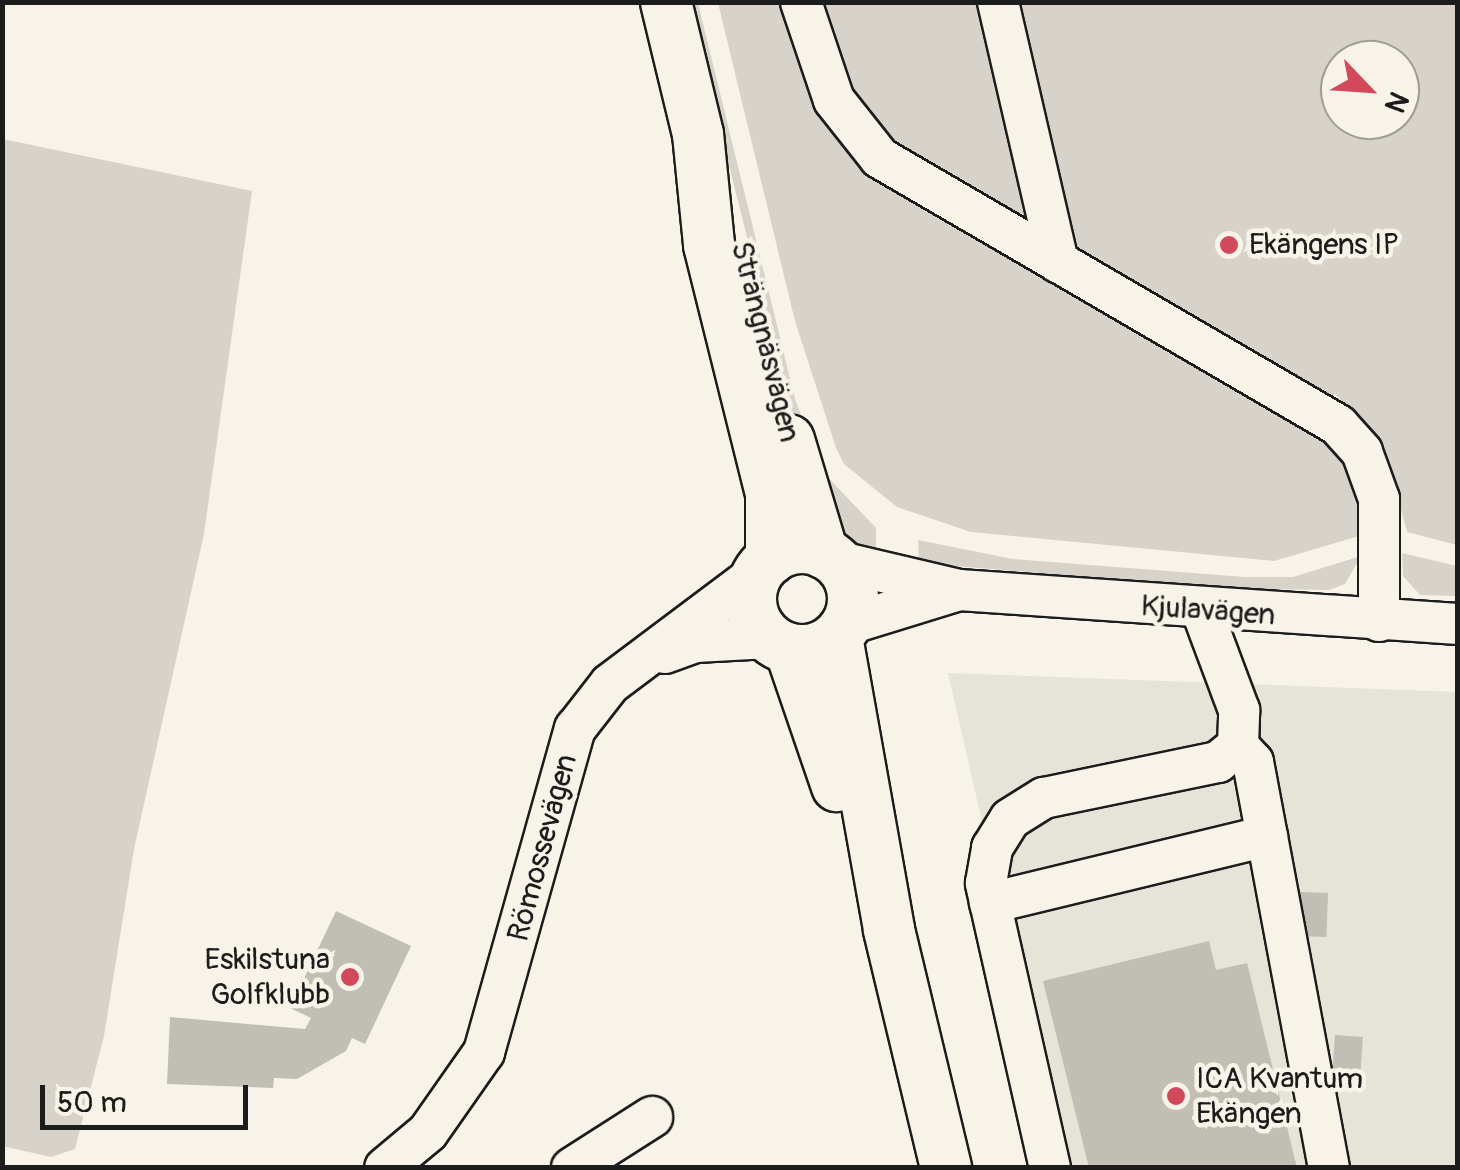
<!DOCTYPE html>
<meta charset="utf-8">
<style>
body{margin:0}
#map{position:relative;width:1460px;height:1170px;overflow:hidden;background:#f7f3e8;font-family:Pangolin,sans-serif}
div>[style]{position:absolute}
.built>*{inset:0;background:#e6e3d9}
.green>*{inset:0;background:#d7d3cb}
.building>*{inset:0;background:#c0beb5;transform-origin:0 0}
.roads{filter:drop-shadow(2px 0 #1c1c1c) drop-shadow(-2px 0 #1c1c1c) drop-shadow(0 2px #1c1c1c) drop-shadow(0 -2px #1c1c1c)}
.minor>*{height:40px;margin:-20px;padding:0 20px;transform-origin:20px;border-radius:20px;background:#f7f3e8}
.major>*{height:50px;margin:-25px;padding:0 25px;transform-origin:25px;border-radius:25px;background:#f7f3e8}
.major>.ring{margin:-25px;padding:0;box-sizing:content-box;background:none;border:50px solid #f7f3e8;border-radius:50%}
.dots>*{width:28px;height:28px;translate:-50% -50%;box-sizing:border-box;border:5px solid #f7f3e8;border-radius:50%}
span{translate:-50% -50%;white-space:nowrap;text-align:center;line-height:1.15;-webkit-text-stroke:9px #f7f3e8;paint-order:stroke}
.poi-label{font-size:30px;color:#1c1c1c}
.left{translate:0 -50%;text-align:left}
.right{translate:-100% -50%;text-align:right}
.street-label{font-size:30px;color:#1c1c1c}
.frame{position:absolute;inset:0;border:5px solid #1c1c1c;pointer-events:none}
.north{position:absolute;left:1320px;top:40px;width:100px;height:100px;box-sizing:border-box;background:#f7f3e8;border:2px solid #9f9d96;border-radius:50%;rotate:115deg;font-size:28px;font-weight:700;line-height:40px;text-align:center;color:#1c1c1c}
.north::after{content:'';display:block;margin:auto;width:35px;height:45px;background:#d1495b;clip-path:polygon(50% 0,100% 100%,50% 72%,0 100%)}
.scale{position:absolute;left:40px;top:1085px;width:208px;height:45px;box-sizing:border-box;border:5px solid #1c1c1c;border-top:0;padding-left:12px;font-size:30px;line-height:35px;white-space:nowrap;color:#1c1c1c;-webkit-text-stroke:8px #f7f3e8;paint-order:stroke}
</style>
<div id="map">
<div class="built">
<div style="clip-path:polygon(948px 673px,1457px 692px,1457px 1167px,1061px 1167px)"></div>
</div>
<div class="green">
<div style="clip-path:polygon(688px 3px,698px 3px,795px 399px,822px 471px,876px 528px,876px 554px,848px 551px,808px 479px)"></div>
<div style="clip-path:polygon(evenodd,718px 3px,1457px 3px,1457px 545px,1407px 532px,1384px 445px,1335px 394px,1317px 424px,1345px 456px,1366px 534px,1274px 561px,971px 532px,897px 507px,844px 464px,836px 448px,795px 321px,718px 3px,1340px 60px,1400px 60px,1400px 120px,1340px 120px,1340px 60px)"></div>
<div style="clip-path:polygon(3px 139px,252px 191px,204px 534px,134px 849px,104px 1036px,75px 1149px,51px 1157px,2px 1146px)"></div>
<div style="clip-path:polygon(918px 540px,1013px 559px,1245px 577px,1293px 577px,1361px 556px,1345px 584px,1329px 590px,1222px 588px,919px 563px)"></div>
<div style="clip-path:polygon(1402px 553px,1457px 566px,1457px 596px,1420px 595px,1403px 576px)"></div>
</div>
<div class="building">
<div style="left:1300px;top:892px;width:28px;height:44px;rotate:2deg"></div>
<div style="clip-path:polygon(336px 911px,411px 946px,365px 1044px,352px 1038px,346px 1051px,297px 1079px,274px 1078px,273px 1088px,167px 1084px,170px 1017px,305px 1029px,311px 1018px,290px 1008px)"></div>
<div style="clip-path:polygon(1209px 941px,1216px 970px,1247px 963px,1297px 1168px,1089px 1168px,1043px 981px)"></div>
<div style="left:1335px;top:1035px;width:28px;height:44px;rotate:4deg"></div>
</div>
<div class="roads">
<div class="minor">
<div style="left:801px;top:2px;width:103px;rotate:71.4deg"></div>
<div style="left:834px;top:100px;width:74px;rotate:51.6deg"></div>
<div style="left:880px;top:158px;width:530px;rotate:30.24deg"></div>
<div style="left:1338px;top:425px;width:36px;rotate:48deg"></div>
<div style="left:1362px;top:452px;width:50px;rotate:70.1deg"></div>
<div style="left:1379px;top:499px;width:122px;rotate:90deg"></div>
<div style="left:998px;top:2px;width:267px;rotate:77deg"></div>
<div style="left:836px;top:561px;width:126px;rotate:13.3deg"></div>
<div style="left:959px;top:590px;width:500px;rotate:3.9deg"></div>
<div style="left:846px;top:625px;width:118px;rotate:-17.2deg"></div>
<div style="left:665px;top:653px;width:33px;rotate:-20deg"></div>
<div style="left:696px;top:642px;width:73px;rotate:-3.1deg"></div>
<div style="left:1238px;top:746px;width:22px;rotate:47deg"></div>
<div style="left:1253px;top:762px;width:413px;rotate:79.4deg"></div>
<div style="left:990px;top:903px;width:285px;rotate:-13.6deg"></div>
<div style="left:385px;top:1168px;width:56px;rotate:-39.9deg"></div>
<div style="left:428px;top:1132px;width:98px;rotate:-55deg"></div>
<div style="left:484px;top:1052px;width:336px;rotate:-74.3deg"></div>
<div style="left:575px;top:729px;width:57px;rotate:-52.1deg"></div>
<div style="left:610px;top:684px;width:186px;rotate:-36.9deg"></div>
<div style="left:572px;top:1168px;width:95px;rotate:-32.5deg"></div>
<div style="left:1050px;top:1168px;width:292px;rotate:-102.7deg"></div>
<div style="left:986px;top:883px;width:36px;rotate:-80deg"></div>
<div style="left:992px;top:848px;width:34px;rotate:-58deg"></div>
<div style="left:1010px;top:819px;width:40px;rotate:-32deg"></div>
<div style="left:1044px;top:798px;width:178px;rotate:-11.7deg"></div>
<div style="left:1218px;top:762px;width:26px;rotate:-39deg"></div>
<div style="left:1238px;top:746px;width:36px;rotate:-88deg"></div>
<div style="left:1239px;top:710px;width:106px;rotate:-110.5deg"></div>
</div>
<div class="major">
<div style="left:666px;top:2px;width:136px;rotate:76.4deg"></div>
<div style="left:698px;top:134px;width:112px;rotate:84.3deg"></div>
<div style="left:709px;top:245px;width:256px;rotate:76deg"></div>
<div style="left:771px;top:493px;width:66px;rotate:90deg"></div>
<div style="left:789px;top:440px;width:118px;rotate:73.3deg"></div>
<div class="ring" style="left:751px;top:548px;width:52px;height:52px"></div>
<div style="left:837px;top:637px;width:298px;rotate:79.9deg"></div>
<div style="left:889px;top:930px;width:245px;rotate:76.5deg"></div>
<div style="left:790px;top:649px;width:145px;rotate:71.1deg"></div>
</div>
</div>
<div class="dots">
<div style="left:1229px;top:245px;background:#d1495b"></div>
<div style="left:350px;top:977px;background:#d1495b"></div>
<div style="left:1176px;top:1096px;background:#d1495b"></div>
</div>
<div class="poi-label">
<span class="left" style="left:1249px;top:245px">Ekängens IP</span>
<span class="right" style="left:330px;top:977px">Eskilstuna<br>Golfklubb</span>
<span class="left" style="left:1196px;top:1096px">ICA Kvantum<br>Ekängen</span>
</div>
<div class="street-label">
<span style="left:765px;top:342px;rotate:76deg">Strängnäsvägen</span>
<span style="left:1208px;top:611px;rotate:4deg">Kjulavägen</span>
<span style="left:543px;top:848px;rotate:-75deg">Römossevägen</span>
</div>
<div class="frame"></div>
<div class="north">N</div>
<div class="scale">50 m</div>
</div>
